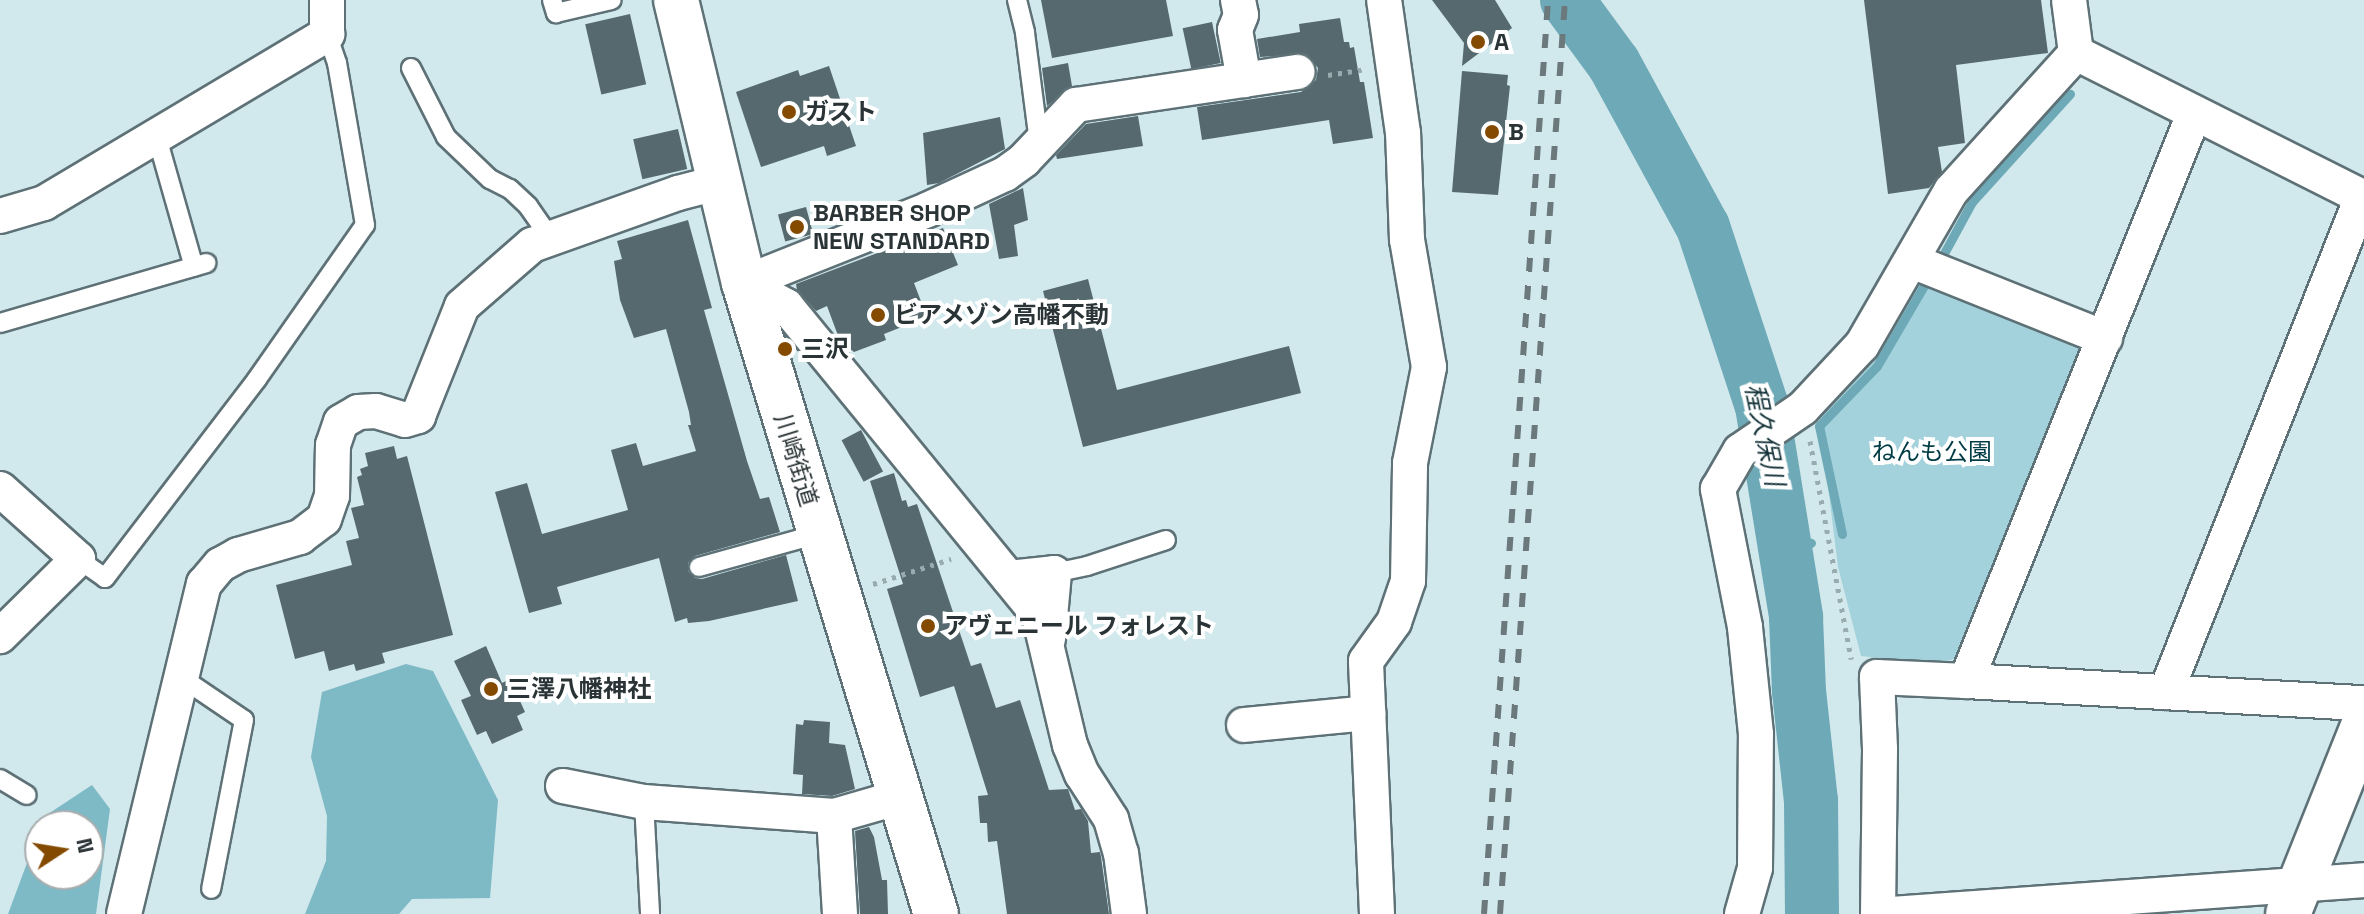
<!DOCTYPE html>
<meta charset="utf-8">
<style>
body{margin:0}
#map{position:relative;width:2364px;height:914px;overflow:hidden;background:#d1e8ec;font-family:"Space Grotesk","Noto Sans JP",sans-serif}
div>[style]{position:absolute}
.green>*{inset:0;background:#a4d2dc}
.forest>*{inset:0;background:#7dbac6}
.stream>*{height:9px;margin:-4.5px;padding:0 4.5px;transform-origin:4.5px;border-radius:4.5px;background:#6da9b6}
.river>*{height:54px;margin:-27px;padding:0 27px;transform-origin:27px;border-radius:27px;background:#6da9b6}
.building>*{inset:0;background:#55696e;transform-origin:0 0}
.path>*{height:5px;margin-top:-2.5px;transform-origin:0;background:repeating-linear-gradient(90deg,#98abae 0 4px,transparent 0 10px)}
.roads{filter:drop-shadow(2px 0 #5d7176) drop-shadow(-2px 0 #5d7176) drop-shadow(0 2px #5d7176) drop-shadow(0 -2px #5d7176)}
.lane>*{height:18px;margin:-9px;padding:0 9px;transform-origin:9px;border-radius:9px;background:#fff}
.street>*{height:34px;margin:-17px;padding:0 17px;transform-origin:17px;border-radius:17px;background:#fff}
.secondary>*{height:44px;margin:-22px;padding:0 22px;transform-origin:22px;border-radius:22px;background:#fff}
.primary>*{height:44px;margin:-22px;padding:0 22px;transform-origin:22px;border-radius:22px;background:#fff}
.rail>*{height:6px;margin-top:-3px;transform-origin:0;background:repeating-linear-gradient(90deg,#6b797c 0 14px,transparent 0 28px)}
.dots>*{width:22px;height:22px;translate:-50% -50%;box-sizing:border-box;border:4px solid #fff;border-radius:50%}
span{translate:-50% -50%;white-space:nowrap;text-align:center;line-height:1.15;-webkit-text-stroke:8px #fff;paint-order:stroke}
.poi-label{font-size:24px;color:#2a3335;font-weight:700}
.left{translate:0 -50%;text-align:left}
.park-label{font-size:24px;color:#003c45}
.street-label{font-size:24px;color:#2a3335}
.water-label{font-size:26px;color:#16353b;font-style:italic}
.north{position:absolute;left:24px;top:810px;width:80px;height:80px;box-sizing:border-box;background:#fff;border:2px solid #aaadae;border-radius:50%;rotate:78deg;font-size:22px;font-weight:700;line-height:32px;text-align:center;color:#2a3335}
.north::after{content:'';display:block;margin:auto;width:28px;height:36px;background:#844a00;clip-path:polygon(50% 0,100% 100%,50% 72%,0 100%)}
</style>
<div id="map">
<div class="green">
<div style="clip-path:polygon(1920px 280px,2068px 328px,2078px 347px,2082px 368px,1963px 657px,1934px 664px,1861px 656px,1838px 567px,1819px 413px,1881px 351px)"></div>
</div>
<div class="forest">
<div style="clip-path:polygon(406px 664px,433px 671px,498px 800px,490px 898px,412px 899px,399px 914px,305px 914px,326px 861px,327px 816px,311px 757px,322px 692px)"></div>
<div style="clip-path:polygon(92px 785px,110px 809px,96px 914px,8px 914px,40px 828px,40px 874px,88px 874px,88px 826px,41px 826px,45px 816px)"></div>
</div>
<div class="stream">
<div style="left:1942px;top:257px;width:63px;rotate:-61.4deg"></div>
<div style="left:1972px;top:202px;width:146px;rotate:-47.8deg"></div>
<div style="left:1842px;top:534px;width:110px;rotate:-102deg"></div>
<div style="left:1819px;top:426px;width:83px;rotate:-46deg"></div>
<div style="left:1877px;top:366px;width:95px;rotate:-59.7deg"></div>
<div style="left:1786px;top:550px;width:26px;rotate:-16deg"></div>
</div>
<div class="river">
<div style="left:1567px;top:0;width:79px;rotate:53.7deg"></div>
<div style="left:1614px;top:64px;width:186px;rotate:61.4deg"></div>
<div style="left:1703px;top:227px;width:188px;rotate:71.8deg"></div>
<div style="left:1762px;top:406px;width:214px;rotate:80.8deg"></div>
<div style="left:1796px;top:617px;width:74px;rotate:87.7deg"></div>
<div style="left:1799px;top:691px;width:111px;rotate:83.8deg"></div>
<div style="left:1811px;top:801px;width:113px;rotate:89.5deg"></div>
</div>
<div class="building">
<div style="clip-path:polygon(1041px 0,1166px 0,1173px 36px,1052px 58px)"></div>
<div style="clip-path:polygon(1432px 0,1495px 0,1512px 28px,1462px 66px,1464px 43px)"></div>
<div style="clip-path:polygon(1864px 0,2041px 0,2048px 53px,1956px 65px,1965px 143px,1938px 147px,1942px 172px,1929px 188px,1888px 194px)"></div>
<div style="left:630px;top:14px;width:72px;height:46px;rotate:77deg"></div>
<div style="clip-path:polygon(1340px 18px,1344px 42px,1349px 42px,1350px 48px,1354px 47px,1360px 82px,1364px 82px,1373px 138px,1333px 144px,1329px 120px,1202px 140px,1197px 107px,1301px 92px,1316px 80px,1318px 68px,1306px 54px,1260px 57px,1257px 39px,1300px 32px,1299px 24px)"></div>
<div style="left:1212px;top:22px;width:42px;height:30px;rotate:78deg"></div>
<div style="clip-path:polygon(1068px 63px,1072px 86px,1047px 106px,1042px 68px)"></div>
<div style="clip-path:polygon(829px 66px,856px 146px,827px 156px,824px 146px,761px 167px,736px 92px,798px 70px,800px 76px)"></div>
<div style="clip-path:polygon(1462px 71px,1508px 75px,1507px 85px,1510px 86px,1498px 195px,1452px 192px)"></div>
<div style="clip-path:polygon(1138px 116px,1143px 146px,1057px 159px,1056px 155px,1086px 124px)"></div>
<div style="clip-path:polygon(1000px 117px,1005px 149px,939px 183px,927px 185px,923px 133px)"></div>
<div style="left:678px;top:129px;width:41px;height:46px;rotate:77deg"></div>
<div style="clip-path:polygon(1023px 188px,1028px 220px,1014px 225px,1018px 256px,999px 259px,989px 204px)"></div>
<div style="left:806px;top:207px;width:28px;height:29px;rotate:75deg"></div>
<div style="clip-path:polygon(688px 220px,712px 308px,704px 310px,747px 461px,760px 499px,769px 497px,780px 532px,695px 556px,688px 563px,688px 571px,695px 578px,702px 579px,786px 555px,798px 601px,709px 621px,688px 623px,687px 618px,675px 622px,659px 558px,557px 587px,562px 604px,529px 613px,495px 492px,527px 483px,542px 534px,628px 510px,611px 450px,636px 443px,643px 466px,696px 451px,688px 425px,691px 425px,689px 412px,666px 329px,634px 338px,620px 300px,614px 261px,622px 259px,617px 241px)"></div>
<div style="clip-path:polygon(943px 228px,958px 265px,914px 283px,927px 317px,884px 334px,886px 340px,854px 352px,840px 341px,827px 306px,816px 311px,797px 290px,796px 284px)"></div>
<div style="clip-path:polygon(1088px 279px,1117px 390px,1289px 346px,1301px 393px,1083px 447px,1043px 291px)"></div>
<div style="left:861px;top:430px;width:47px;height:22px;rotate:62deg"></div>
<div style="clip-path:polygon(394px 446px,397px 459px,407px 456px,453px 635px,382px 653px,385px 663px,356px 671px,354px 664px,329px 671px,324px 651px,295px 659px,276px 585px,352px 565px,346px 541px,359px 538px,351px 508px,364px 505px,357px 477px,362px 475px,360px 469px,368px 466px,365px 453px)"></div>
<div style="clip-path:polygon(894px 473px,902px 501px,906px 500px,908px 507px,917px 504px,971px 666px,981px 663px,996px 708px,1020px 700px,1049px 790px,1068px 789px,1075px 810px,1081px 809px,1088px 821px,1091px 853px,1100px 852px,1101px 857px,1109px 914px,1007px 914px,997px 841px,988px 842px,987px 823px,980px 823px,978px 796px,988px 795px,954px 686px,920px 697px,887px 589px,903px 584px,870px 481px)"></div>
<div style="clip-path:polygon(486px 646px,502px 683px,510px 679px,525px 712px,517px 716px,523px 730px,492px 744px,486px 731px,477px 735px,461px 700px,471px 696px,454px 661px)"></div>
<div style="clip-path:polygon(804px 720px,830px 722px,829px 743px,845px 745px,855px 789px,832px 796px,802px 794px,803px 775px,793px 774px,796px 724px,803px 725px)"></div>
<div style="clip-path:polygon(869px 827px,874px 837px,882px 880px,887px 880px,888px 914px,860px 914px,855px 831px)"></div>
</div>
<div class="path">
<div style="left:1328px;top:75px;width:37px;rotate:-9deg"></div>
<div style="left:1810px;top:441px;width:222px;rotate:79.3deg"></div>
<div style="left:873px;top:584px;width:82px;rotate:-17.8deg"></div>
</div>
<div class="roads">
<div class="lane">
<div style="left:552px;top:0;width:14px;rotate:73deg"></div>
<div style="left:556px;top:13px;width:57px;rotate:-13.1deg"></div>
<div style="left:1017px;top:0;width:34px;rotate:76deg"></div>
<div style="left:1025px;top:33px;width:111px;rotate:82.7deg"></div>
<div style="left:411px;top:68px;width:77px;rotate:63.1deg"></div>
<div style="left:446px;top:137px;width:61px;rotate:43.7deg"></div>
<div style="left:490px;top:179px;width:22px;rotate:27deg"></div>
<div style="left:510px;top:189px;width:25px;rotate:43deg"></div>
<div style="left:528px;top:206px;width:37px;rotate:55deg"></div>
<div style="left:156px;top:134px;width:138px;rotate:74.1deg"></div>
<div style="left:0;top:323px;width:215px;rotate:-16.2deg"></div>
<div style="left:78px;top:559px;width:33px;rotate:35deg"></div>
<div style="left:105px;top:578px;width:250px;rotate:-52.6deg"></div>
<div style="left:257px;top:379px;width:188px;rotate:-55deg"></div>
<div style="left:365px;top:225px;width:164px;rotate:-99.8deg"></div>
<div style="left:337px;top:63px;width:31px;rotate:-109deg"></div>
<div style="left:699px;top:567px;width:123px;rotate:-15.5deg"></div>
<div style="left:1054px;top:573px;width:34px;rotate:-12deg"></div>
<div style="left:1087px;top:566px;width:83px;rotate:-18.2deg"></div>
<div style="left:179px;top:676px;width:78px;rotate:34.1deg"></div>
<div style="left:244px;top:720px;width:172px;rotate:101deg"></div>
<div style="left:0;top:779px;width:31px;rotate:31deg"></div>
<div style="left:644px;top:802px;width:112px;rotate:86.9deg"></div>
</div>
<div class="street">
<div style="left:1238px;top:0;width:15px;rotate:79deg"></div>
<div style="left:1241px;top:15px;width:16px;rotate:112deg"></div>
<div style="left:1235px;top:30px;width:51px;rotate:79.8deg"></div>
<div style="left:2076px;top:53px;width:322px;rotate:26.7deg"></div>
<div style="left:0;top:216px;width:46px;rotate:-16.5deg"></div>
<div style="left:44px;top:203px;width:330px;rotate:-30.8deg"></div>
<div style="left:327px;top:34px;width:34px;rotate:-90deg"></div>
<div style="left:1912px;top:261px;width:208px;rotate:21.8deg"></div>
<div style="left:744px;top:283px;width:48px;rotate:28.7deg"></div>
<div style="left:786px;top:306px;width:399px;rotate:50.7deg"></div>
<div style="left:1039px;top:615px;width:134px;rotate:76.6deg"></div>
<div style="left:1070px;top:745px;width:31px;rotate:68deg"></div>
<div style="left:1082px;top:774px;width:54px;rotate:57.2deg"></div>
<div style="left:1111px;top:819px;width:35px;rotate:74deg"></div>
<div style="left:1121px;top:853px;width:62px;rotate:82.5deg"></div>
<div style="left:744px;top:283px;width:197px;rotate:-21.7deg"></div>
<div style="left:927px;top:210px;width:86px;rotate:-24.8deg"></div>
<div style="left:1005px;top:174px;width:24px;rotate:-36deg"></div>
<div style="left:1024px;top:160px;width:76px;rotate:-46.6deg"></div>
<div style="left:1076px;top:105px;width:224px;rotate:-8.5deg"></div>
<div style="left:0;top:489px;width:105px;rotate:41.9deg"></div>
<div style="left:78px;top:559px;width:110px;rotate:135.4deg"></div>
<div style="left:1009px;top:578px;width:45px;rotate:-6.3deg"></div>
<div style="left:1054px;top:573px;width:66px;rotate:95.2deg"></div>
<div style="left:1966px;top:681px;width:399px;rotate:3.2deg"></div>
<div style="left:2166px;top:692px;width:532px;rotate:-68.4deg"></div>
<div style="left:1244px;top:725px;width:125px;rotate:-5.5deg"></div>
<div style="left:563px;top:786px;width:83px;rotate:11.2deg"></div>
<div style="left:644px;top:802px;width:191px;rotate:4.2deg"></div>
<div style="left:124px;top:914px;width:340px;rotate:-76.4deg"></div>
<div style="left:204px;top:584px;width:25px;rotate:-50deg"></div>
<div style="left:220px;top:565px;width:21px;rotate:-29deg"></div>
<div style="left:238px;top:555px;width:65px;rotate:-16.2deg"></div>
<div style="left:300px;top:537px;width:30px;rotate:-37deg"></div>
<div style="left:324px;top:519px;width:24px;rotate:-71deg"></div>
<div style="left:332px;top:496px;width:51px;rotate:-88.9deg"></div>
<div style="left:333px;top:445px;width:24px;rotate:-71deg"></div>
<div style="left:341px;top:422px;width:20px;rotate:-30deg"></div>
<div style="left:358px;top:412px;width:18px;rotate:-3deg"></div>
<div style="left:376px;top:411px;width:30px;rotate:17deg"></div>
<div style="left:405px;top:420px;width:14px;rotate:-17deg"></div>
<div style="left:418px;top:416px;width:118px;rotate:-68.2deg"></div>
<div style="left:462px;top:306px;width:93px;rotate:-41.1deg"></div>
<div style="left:532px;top:245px;width:155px;rotate:-19.6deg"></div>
<div style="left:678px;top:193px;width:40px;rotate:-14.4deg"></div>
<div style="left:840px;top:914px;width:98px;rotate:-93.5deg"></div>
<div style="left:834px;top:816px;width:69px;rotate:-16.1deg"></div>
<div style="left:1377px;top:914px;width:253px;rotate:-92.5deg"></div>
<div style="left:1366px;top:661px;width:48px;rotate:-54.3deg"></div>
<div style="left:1394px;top:622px;width:43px;rotate:-71.1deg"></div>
<div style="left:1408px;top:581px;width:118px;rotate:-89deg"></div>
<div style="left:1410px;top:463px;width:98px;rotate:-78.8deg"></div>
<div style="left:1429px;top:367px;width:129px;rotate:-99.8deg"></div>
<div style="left:1407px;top:240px;width:107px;rotate:-92.1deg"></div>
<div style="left:1403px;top:133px;width:134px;rotate:-98.1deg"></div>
<div style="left:1742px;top:914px;width:48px;rotate:-74.2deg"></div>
<div style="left:1755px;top:868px;width:134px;rotate:-89.6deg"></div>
<div style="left:1756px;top:734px;width:108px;rotate:-95.9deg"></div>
<div style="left:1745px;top:627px;width:141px;rotate:-101.1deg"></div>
<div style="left:1718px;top:489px;width:44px;rotate:-59.9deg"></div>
<div style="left:1740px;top:451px;width:76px;rotate:-34.3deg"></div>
<div style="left:1803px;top:408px;width:86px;rotate:-46.9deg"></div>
<div style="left:1862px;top:345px;width:178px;rotate:-60deg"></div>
<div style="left:1951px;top:191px;width:186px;rotate:-47.8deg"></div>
<div style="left:2076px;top:53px;width:53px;rotate:-97.5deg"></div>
<div style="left:1878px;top:914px;width:165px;rotate:-89.3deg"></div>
<div style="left:1880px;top:749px;width:72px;rotate:-92.4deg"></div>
<div style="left:1877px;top:677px;width:89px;rotate:2.6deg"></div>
<div style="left:1966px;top:681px;width:611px;rotate:-68.09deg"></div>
<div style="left:1891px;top:914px;width:474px;rotate:-4.1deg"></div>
</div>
<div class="secondary">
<div style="left:2288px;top:914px;width:205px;rotate:-68.2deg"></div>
</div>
<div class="primary">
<div style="left:676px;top:0;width:291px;rotate:76.5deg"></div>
<div style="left:744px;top:283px;width:660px;rotate:73.08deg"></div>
</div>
</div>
<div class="rail">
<div style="left:1484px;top:914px;width:916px;rotate:-85.99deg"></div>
<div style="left:1500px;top:914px;width:916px;rotate:-85.93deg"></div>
</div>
<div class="dots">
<div style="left:1478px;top:42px;background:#844a00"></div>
<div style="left:789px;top:112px;background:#844a00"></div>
<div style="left:1492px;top:132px;background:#844a00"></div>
<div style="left:797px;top:227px;background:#844a00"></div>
<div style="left:878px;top:315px;background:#844a00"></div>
<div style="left:785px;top:349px;background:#844a00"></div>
<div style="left:928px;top:626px;background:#844a00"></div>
<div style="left:491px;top:689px;background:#844a00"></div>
</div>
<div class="poi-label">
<span class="left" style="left:1494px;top:42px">A</span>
<span class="left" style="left:805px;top:112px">ガスト</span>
<span class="left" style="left:1508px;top:132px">B</span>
<span class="left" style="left:813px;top:227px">BARBER SHOP<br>NEW STANDARD</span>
<span class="left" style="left:894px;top:315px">ビアメゾン高幡不動</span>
<span class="left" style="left:801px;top:349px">三沢</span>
<span class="left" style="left:944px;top:626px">アヴェニール フォレスト</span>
<span class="left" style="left:507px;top:689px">三澤八幡神社</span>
</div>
<div class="park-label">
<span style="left:1932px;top:452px">ねんも公園</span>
</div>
<div class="street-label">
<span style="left:796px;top:460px;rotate:73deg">川崎街道</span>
</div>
<div class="water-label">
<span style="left:1764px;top:435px;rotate:78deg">程久保川</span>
</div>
<div class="north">N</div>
</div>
